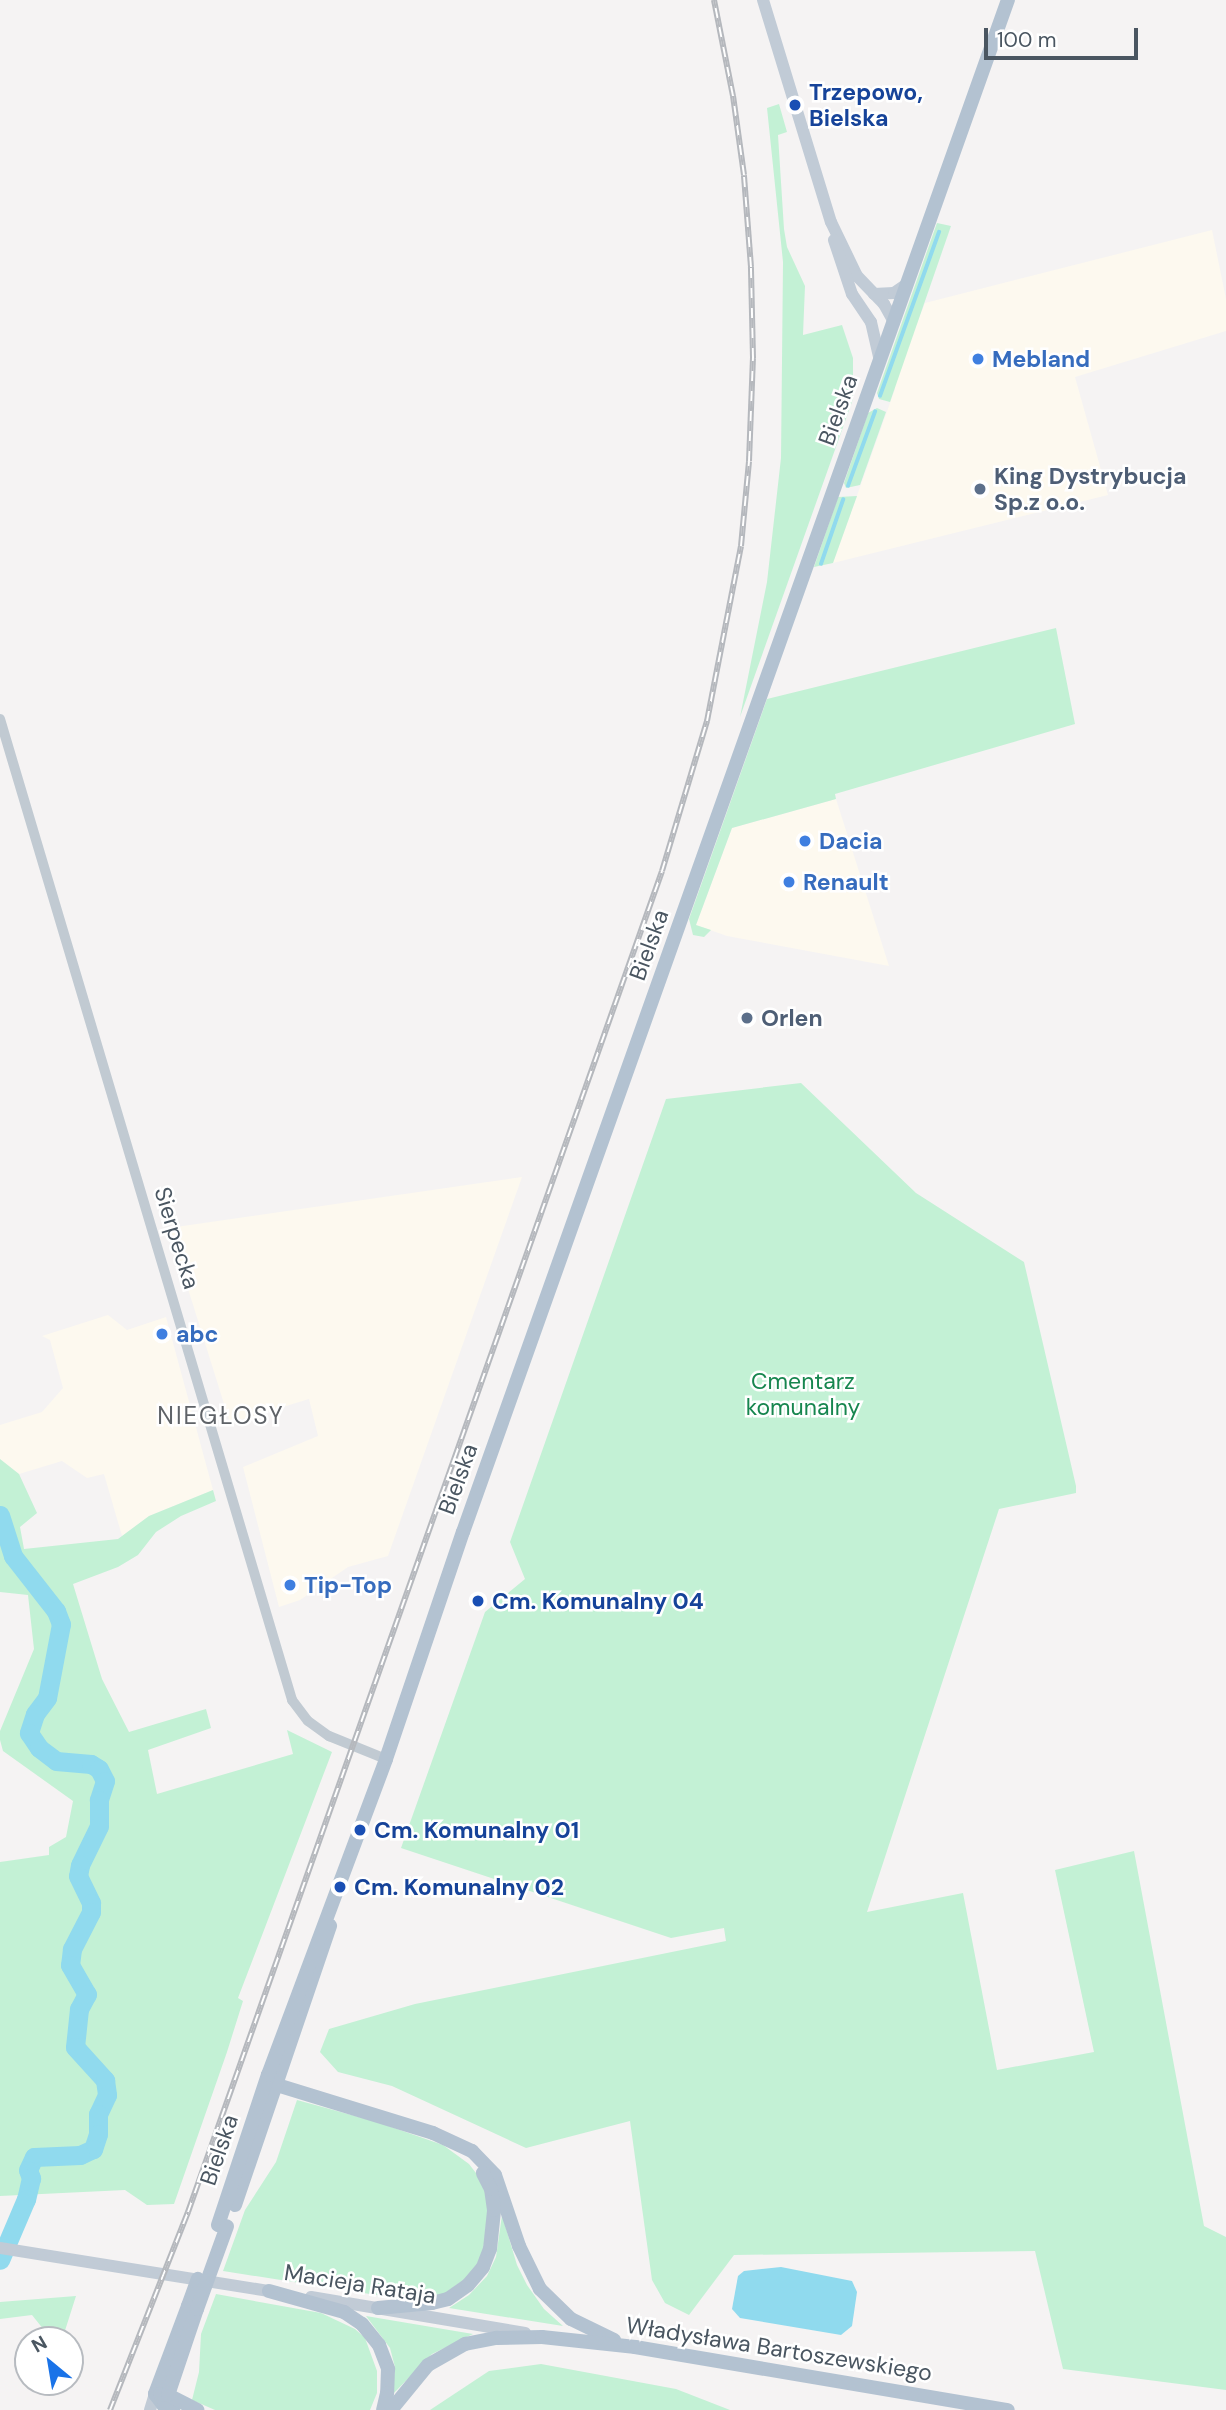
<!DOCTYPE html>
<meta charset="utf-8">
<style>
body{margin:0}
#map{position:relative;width:1226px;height:2410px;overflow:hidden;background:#f5f3f3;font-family:"DM Sans",sans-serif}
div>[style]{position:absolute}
.commercial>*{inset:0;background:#fdf9ef}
.green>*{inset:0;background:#c3f1d5}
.water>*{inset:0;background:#90daee}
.stream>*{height:3.5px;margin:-1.75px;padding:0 1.75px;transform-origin:1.75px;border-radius:1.75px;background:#90daee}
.river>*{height:19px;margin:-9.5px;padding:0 9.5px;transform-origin:9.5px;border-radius:9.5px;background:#90daee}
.tertiary>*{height:10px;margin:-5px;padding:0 5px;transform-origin:5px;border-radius:5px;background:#c1cad2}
.secondary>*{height:12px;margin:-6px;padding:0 6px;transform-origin:6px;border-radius:6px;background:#c1cbd6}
.primary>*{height:14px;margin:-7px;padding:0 7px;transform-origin:7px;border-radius:7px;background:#b3c2d1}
.rail>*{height:6px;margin-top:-3px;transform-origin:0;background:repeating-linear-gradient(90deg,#fff 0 10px,#b5b8bd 0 20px);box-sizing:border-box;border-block:2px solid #b5b8bd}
.primary-bridge>*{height:14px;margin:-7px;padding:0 7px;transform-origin:7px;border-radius:7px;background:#b3c2d1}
.dots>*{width:19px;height:19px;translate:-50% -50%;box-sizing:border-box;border:4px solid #fff;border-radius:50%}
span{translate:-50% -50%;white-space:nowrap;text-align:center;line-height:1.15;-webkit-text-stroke:5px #fff;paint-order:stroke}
.transit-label{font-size:23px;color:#164399;font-weight:700}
.left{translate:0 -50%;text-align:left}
.shop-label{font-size:23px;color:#366cbe;font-weight:700}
.street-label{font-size:23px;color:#4a5661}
.service-label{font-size:23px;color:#4e5e75;font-weight:700}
.park-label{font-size:23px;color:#17864f}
.neighbourhood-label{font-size:24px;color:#5f6368;letter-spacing:2px}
.north{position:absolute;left:14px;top:2326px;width:70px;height:70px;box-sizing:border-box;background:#fff;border:2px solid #b7bbc0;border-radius:50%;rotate:330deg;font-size:19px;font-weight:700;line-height:28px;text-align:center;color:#4a5661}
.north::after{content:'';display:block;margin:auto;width:24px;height:32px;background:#1a73e8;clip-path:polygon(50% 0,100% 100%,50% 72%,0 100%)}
.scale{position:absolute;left:984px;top:28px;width:154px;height:32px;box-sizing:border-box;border:4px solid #4a5661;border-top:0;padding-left:9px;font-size:21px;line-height:24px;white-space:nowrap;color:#4a5661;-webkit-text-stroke:5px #fff;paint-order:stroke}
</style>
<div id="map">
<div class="commercial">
<div style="clip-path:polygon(1212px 230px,1226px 299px,1226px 331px,1075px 377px,1108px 495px,833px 563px,895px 389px,893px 385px,925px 303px)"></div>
<div style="clip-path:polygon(836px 799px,889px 966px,727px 936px,696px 925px,732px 828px)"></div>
<div style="clip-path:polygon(522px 1177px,388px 1556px,348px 1567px,300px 1600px,279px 1607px,243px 1467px,318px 1436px,309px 1399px,230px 1423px,169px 1228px)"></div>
<div style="clip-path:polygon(108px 1315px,127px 1330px,166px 1317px,213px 1490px,149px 1516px,122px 1536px,104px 1474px,87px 1478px,62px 1461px,19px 1474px,0 1459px,0 1425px,42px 1412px,63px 1388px,50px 1340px,42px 1336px)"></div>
</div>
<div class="green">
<div style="clip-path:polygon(779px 104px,787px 132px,778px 135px,784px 229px,787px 247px,805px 286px,803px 335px,842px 325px,853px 358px,853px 399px,740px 717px,767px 582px,781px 458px,783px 262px,767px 108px)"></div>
<div style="clip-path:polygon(937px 223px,951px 226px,890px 402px,879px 399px,877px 393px)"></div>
<div style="clip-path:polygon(877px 408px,886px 412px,860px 485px,846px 488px,844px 483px,868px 413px)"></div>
<div style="clip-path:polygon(857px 496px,833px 563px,814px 567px,838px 497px)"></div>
<div style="clip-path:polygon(1056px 628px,1075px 724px,835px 794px,836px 799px,732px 828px,696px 925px,711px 930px,704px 937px,693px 935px,689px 919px,767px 699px)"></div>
<div style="clip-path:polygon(801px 1083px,916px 1193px,1024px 1262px,1076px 1486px,1076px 1493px,999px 1509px,867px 1912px,963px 1893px,997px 2070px,1094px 2052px,1055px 1870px,1134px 1851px,1204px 2226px,1226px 2237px,1226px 2390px,1063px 2369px,1035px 2251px,734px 2255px,689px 2315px,665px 2303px,652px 2280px,630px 2121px,526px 2148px,392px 2086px,338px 2072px,320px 2052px,329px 2029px,415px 2004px,726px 1941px,724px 1928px,671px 1938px,401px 1848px,485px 1612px,525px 1579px,510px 1542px,666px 1099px)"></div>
<div style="clip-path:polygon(0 1459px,19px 1474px,37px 1513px,20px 1527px,24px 1549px,118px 1539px,149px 1516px,213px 1490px,216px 1501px,181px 1516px,156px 1532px,138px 1555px,118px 1567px,73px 1584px,102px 1679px,129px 1732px,206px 1709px,211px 1728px,148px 1750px,157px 1794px,293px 1754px,287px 1730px,332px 1752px,238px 1998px,243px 2001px,227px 2052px,174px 2204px,147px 2205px,125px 2190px,0 2196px,0 1862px,49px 1855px,49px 1847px,66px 1837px,73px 1801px,3px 1751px,0 1740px,0 1731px,34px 1649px,28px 1595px,0 1592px)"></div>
<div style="clip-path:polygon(297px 2100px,377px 2122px,443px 2145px,469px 2164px,479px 2177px,489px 2203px,483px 2252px,472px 2274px,441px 2296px,402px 2299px,223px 2271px,245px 2210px,276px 2162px)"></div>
<div style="clip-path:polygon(502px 2215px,517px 2265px,527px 2285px,544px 2309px,563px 2326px,449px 2308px,469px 2295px,487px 2276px,496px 2257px)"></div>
<div style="clip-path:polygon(216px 2294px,321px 2313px,355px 2329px,365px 2338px,377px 2371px,377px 2393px,370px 2410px,215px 2410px,192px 2400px,199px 2372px,201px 2334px)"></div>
<div style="clip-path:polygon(76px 2296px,62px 2340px,52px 2340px,32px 2315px,0 2319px,0 2302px)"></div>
<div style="clip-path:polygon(366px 2316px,473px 2334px,432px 2354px,392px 2395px,395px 2367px,390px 2348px)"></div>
<div style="clip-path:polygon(541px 2364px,676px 2389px,730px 2410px,430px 2410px,489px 2371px)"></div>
</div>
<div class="water">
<div style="clip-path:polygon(781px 2267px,852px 2281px,857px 2292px,852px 2326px,841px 2335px,740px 2318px,732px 2309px,738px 2276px,744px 2271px)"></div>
</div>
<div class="stream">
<div style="left:880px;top:396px;width:174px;rotate:-70.2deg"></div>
<div style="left:848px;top:486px;width:79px;rotate:-70deg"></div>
<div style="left:821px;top:564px;width:68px;rotate:-71deg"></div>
</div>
<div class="river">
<div style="left:0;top:1515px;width:43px;rotate:72.4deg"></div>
<div style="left:13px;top:1556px;width:70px;rotate:52deg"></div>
<div style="left:56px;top:1611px;width:14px;rotate:69deg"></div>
<div style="left:61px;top:1624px;width:75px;rotate:100.7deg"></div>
<div style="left:47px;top:1698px;width:20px;rotate:127deg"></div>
<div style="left:35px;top:1714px;width:20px;rotate:108deg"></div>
<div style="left:29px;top:1733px;width:18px;rotate:56deg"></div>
<div style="left:39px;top:1748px;width:21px;rotate:37deg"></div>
<div style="left:56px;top:1761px;width:35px;rotate:5deg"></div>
<div style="left:91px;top:1764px;width:9px;rotate:32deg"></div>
<div style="left:99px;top:1769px;width:13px;rotate:63deg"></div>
<div style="left:105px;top:1781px;width:20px;rotate:108deg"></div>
<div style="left:99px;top:1800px;width:26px;rotate:90deg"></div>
<div style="left:99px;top:1826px;width:43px;rotate:116deg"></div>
<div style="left:80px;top:1865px;width:11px;rotate:100deg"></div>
<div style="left:78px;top:1876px;width:30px;rotate:64deg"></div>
<div style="left:91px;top:1903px;width:9px;rotate:90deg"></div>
<div style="left:91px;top:1912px;width:42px;rotate:117.2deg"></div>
<div style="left:72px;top:1949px;width:16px;rotate:97deg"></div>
<div style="left:70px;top:1965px;width:34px;rotate:60deg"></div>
<div style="left:87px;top:1994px;width:17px;rotate:118deg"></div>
<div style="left:79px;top:2009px;width:38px;rotate:96deg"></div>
<div style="left:75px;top:2047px;width:45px;rotate:47.7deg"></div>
<div style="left:105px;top:2080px;width:15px;rotate:82deg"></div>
<div style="left:107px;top:2095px;width:21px;rotate:115deg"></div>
<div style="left:98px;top:2114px;width:20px;rotate:90deg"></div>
<div style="left:98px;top:2134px;width:16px;rotate:108deg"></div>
<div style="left:93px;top:2149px;width:14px;rotate:155deg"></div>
<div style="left:80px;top:2155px;width:46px;rotate:177.5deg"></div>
<div style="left:34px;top:2157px;width:14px;rotate:115deg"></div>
<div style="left:28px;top:2170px;width:9px;rotate:69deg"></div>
<div style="left:31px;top:2178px;width:22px;rotate:103deg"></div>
<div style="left:26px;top:2199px;width:66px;rotate:113.1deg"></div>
</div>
<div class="tertiary">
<div style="left:0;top:719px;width:1024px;rotate:73.42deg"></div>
<div style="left:292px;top:1700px;width:26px;rotate:53deg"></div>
<div style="left:308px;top:1721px;width:26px;rotate:36deg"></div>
<div style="left:329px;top:1736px;width:61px;rotate:22deg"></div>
</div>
<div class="secondary">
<div style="left:763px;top:0;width:232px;rotate:73deg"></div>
<div style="left:831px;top:222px;width:60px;rotate:64.3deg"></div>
<div style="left:857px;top:276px;width:39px;rotate:46deg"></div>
<div style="left:884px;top:304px;width:21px;rotate:61deg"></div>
<div style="left:834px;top:240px;width:57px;rotate:71.6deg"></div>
<div style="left:852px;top:294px;width:34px;rotate:56deg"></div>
<div style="left:871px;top:322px;width:40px;rotate:77deg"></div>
<div style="left:874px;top:294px;width:20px;rotate:-3deg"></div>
<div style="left:894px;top:293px;width:16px;rotate:-35deg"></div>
<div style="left:0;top:2248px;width:279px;rotate:9.1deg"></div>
<div style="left:311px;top:2297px;width:217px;rotate:9.5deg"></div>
<div style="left:150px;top:2410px;width:17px;rotate:-73deg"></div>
</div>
<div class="primary">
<div style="left:268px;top:2075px;width:13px;rotate:48deg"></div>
<div style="left:277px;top:2085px;width:163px;rotate:17.1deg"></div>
<div style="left:433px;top:2133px;width:43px;rotate:24.8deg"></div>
<div style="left:472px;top:2151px;width:33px;rotate:46deg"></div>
<div style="left:495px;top:2175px;width:75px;rotate:71.3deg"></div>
<div style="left:519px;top:2246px;width:48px;rotate:64deg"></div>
<div style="left:540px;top:2289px;width:43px;rotate:44.1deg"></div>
<div style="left:571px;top:2319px;width:48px;rotate:26deg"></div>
<div style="left:235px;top:2205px;width:295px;rotate:-71.2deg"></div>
<div style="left:218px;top:2225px;width:158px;rotate:-71.6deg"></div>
<div style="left:268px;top:2075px;width:337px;rotate:-69.5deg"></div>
<div style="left:386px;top:1759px;width:240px;rotate:-71.3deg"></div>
<div style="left:463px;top:1532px;width:1626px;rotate:-70.42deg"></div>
<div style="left:269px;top:2291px;width:78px;rotate:15.6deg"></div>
<div style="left:344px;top:2312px;width:22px;rotate:34deg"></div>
<div style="left:362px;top:2324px;width:27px;rotate:51deg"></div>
<div style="left:379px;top:2345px;width:26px;rotate:69deg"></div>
<div style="left:388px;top:2369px;width:24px;rotate:92deg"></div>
<div style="left:387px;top:2393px;width:17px;rotate:103deg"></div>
<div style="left:378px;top:2308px;width:54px;rotate:-5.3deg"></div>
<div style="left:432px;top:2303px;width:16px;rotate:-14deg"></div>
<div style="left:448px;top:2299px;width:24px;rotate:-35deg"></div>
<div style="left:468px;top:2285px;width:23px;rotate:-50deg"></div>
<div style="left:483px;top:2267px;width:19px;rotate:-69deg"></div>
<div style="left:490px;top:2249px;width:39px;rotate:-84deg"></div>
<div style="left:494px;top:2210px;width:21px;rotate:-98deg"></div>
<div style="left:491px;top:2189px;width:18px;rotate:-117deg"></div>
<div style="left:155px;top:2394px;width:94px;rotate:-69.4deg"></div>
<div style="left:155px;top:2394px;width:15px;rotate:53deg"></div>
<div style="left:164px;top:2406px;width:10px;rotate:24deg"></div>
<div style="left:160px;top:2394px;width:8px;rotate:7deg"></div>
<div style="left:168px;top:2395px;width:33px;rotate:27deg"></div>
<div style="left:168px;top:2395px;width:91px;rotate:-71.4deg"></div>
<div style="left:391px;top:2410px;width:58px;rotate:-50.6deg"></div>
<div style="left:428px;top:2365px;width:43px;rotate:-29.6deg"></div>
<div style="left:465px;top:2344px;width:33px;rotate:-11deg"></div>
<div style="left:497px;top:2338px;width:45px;rotate:-1.3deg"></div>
<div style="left:542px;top:2337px;width:94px;rotate:6.1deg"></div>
<div style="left:635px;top:2347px;width:378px;rotate:9.6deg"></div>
</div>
<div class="rail">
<div style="left:110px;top:2410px;width:213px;rotate:-68.5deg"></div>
<div style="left:188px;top:2212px;width:1422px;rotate:-70.53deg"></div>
<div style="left:662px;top:871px;width:157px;rotate:-73.3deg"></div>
<div style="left:707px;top:721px;width:178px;rotate:-79deg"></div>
<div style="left:741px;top:546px;width:85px;rotate:-84.6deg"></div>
<div style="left:749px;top:461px;width:103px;rotate:-87.8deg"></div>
<div style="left:753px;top:358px;width:91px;rotate:-91.3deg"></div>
<div style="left:751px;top:267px;width:92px;rotate:-94.4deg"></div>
<div style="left:744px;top:175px;width:80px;rotate:-97.9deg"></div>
<div style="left:733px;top:96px;width:98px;rotate:-101.2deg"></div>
</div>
<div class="primary-bridge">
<div style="left:188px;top:2306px;width:29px;rotate:-70deg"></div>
<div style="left:197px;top:2309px;width:88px;rotate:-70.1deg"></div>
</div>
<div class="dots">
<div style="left:795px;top:105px;background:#1a4fb4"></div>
<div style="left:978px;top:359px;background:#3f7fe0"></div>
<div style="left:980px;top:489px;background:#5c6f8a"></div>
<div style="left:805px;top:841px;background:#3f7fe0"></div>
<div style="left:789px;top:882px;background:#3f7fe0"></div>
<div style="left:747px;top:1018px;background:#5c6f8a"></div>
<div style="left:162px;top:1334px;background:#3f7fe0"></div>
<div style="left:290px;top:1585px;background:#3f7fe0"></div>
<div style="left:478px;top:1601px;background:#1a4fb4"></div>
<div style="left:360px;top:1830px;background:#1a4fb4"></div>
<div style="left:340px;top:1887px;background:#1a4fb4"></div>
</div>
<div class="transit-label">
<span class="left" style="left:809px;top:105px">Trzepowo,<br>Bielska</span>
<span class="left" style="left:492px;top:1601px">Cm. Komunalny 04</span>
<span class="left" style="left:374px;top:1830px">Cm. Komunalny 01</span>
<span class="left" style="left:354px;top:1887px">Cm. Komunalny 02</span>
</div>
<div class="shop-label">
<span class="left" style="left:992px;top:359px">Mebland</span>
<span class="left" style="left:819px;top:841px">Dacia</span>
<span class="left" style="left:803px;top:882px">Renault</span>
<span class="left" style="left:176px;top:1334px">abc</span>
<span class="left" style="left:304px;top:1585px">Tip-Top</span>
</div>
<div class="street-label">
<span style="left:838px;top:410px;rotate:-70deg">Bielska</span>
<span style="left:649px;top:945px;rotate:-70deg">Bielska</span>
<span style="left:177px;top:1238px;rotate:73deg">Sierpecka</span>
<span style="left:458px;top:1479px;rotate:-70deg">Bielska</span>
<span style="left:219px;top:2150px;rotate:-71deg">Bielska</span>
<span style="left:360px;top:2284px;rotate:9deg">Macieja Rataja</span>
<span style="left:779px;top:2349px;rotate:9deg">Władysława Bartoszewskiego</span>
</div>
<div class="service-label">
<span class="left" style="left:994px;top:489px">King Dystrybucja<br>Sp.z o.o.</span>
<span class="left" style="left:761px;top:1018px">Orlen</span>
</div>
<div class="park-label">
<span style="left:803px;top:1394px">Cmentarz<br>komunalny</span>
</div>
<div class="neighbourhood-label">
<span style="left:221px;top:1416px">NIEGŁOSY</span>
</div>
<div class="north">N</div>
<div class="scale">100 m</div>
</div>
